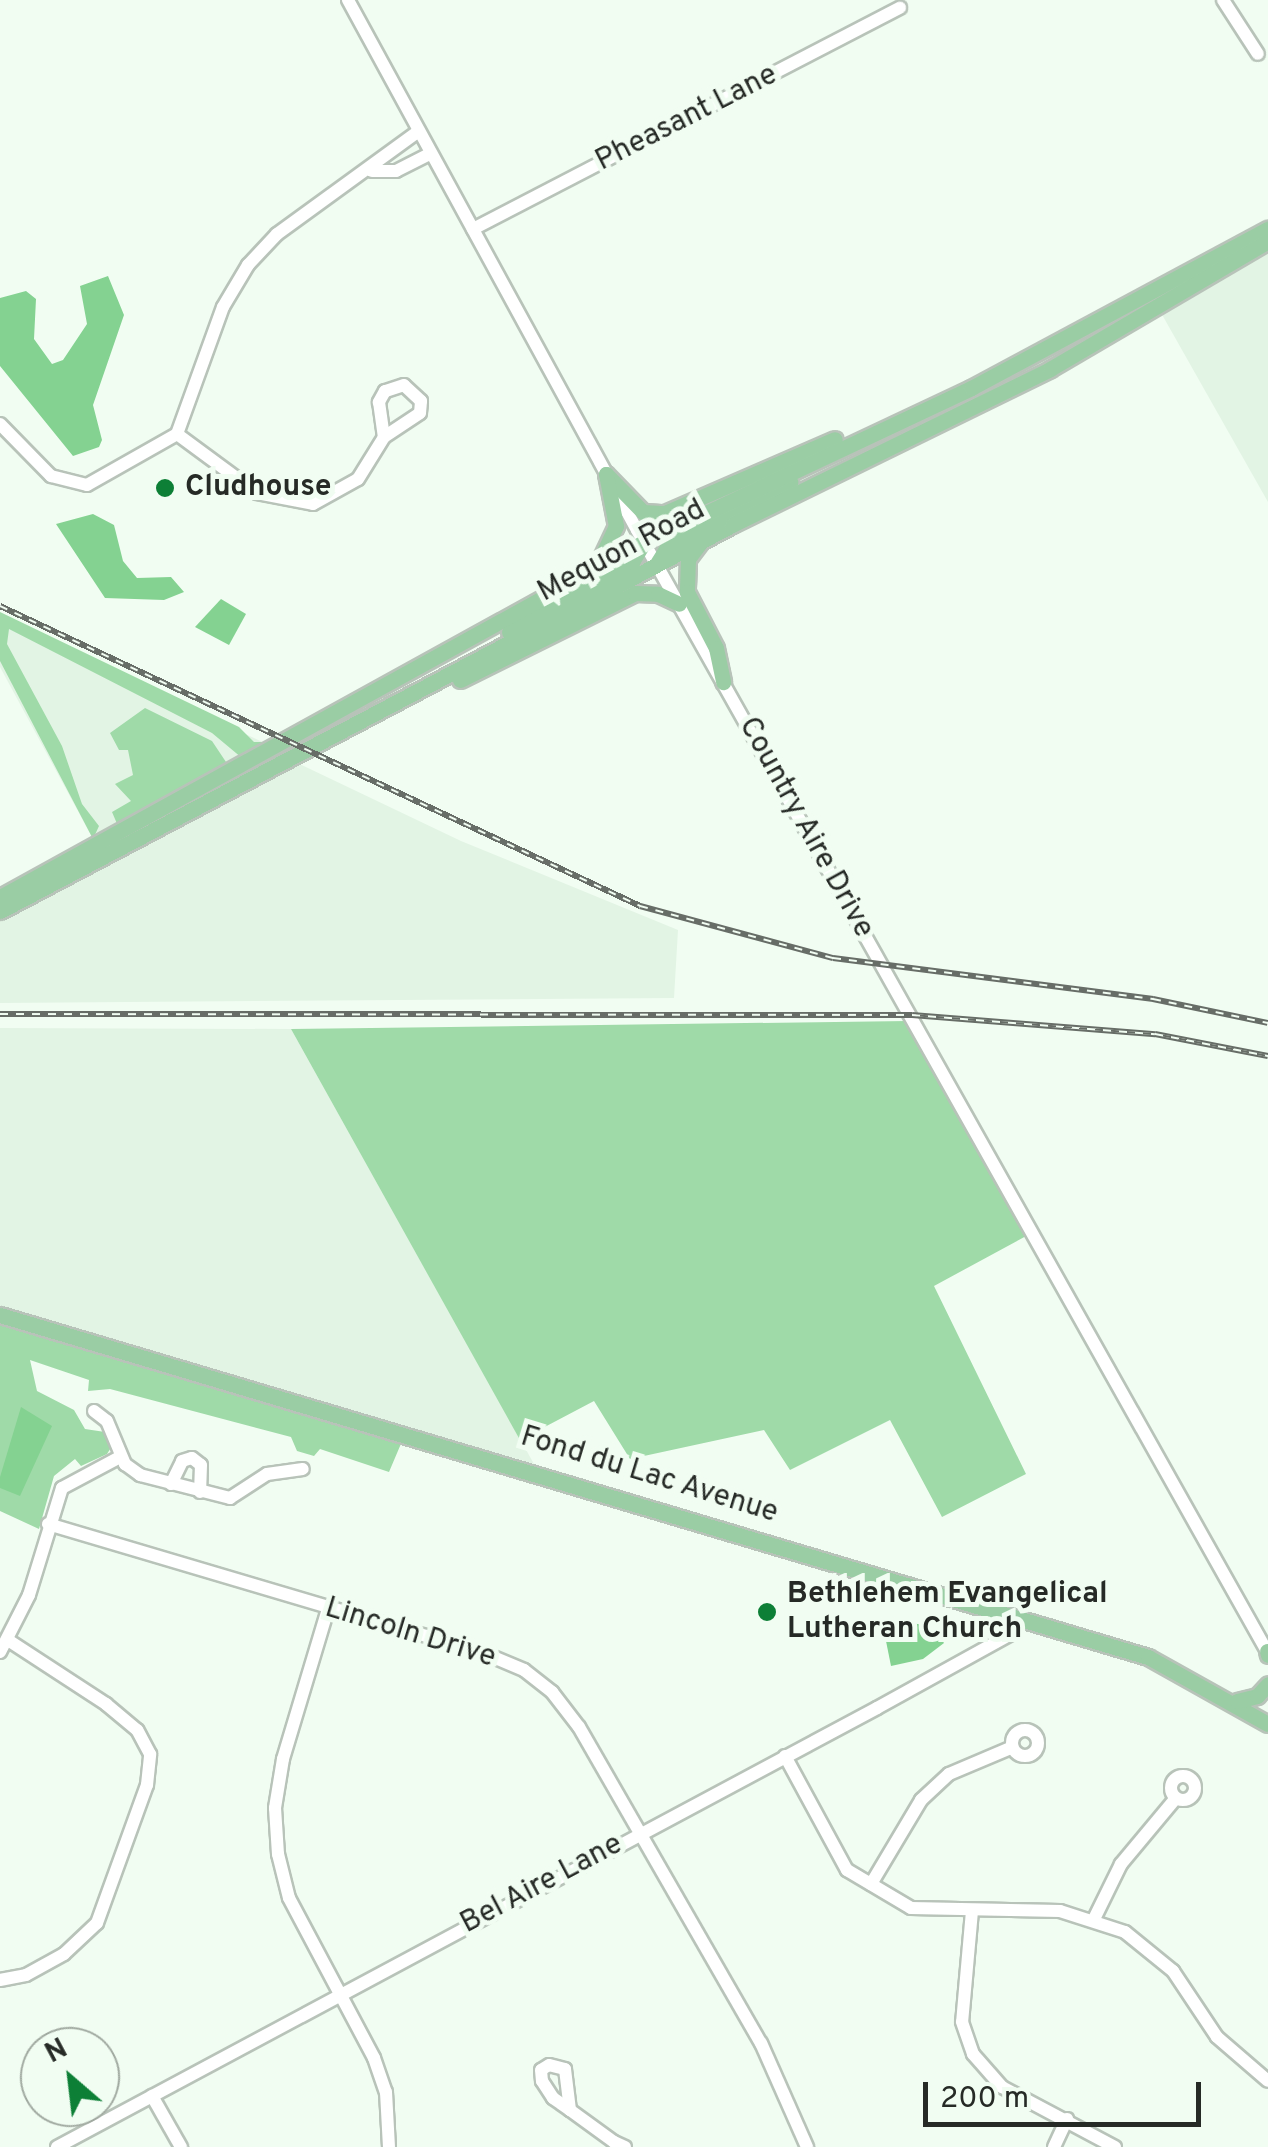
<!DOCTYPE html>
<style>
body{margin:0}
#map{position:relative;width:1268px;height:2147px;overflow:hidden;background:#f1fdf2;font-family:Overpass,sans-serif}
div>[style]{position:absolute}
.built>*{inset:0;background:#e2f4e4}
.green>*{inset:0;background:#9fdaa8}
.water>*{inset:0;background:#84d291}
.roads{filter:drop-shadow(2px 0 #b8c3b9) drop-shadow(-2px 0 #b8c3b9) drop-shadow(0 2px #b8c3b9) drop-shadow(0 -2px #b8c3b9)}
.minor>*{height:12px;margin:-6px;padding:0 6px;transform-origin:6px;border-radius:6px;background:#fff}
.minor>.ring{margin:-6px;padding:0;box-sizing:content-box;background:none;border:12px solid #fff;border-radius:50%}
.major>*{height:15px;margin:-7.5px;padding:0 7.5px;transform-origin:7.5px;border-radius:7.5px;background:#9acda4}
.rail>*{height:6px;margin-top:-3px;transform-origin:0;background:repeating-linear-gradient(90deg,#f1fdf2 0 8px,#676d67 0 16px);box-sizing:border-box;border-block:2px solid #676d67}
.dots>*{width:28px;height:28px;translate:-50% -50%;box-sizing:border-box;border:5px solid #f1fdf2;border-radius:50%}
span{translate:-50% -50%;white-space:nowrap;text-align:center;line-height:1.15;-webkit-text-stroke:10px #f1fdf2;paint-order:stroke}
.street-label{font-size:30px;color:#262a26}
.poi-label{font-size:30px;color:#262a26;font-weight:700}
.left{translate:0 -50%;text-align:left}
.north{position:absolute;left:20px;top:2027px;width:100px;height:100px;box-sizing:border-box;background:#f1fdf2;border:2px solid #a0a9a0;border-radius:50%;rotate:332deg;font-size:28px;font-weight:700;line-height:40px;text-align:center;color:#262a26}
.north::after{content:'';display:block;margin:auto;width:35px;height:45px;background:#0d7f36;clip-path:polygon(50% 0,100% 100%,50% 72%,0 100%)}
.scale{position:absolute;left:923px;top:2082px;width:278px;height:45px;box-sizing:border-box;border:5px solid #262a26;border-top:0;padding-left:12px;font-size:30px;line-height:35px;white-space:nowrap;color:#262a26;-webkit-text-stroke:8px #f1fdf2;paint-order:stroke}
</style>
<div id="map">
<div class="built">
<div style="clip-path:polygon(1268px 243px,1268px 502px,1156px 304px)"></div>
<div style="clip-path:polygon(0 619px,271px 746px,93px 839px,0 667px)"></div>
<div style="clip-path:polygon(287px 758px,461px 841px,678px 930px,674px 998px,0 1003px,0 912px)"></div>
<div style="clip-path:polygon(0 1028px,291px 1029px,534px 1464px,0 1306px)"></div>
</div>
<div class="green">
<div style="clip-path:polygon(0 612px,239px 727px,254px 742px,267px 742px,242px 758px,212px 733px,9px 629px,7px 644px,62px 746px,82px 804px,99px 826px,93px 839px,0 661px)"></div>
<div style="clip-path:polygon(145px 708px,212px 741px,228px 765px,118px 826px,112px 812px,131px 801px,115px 784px,133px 775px,128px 750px,119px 750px,110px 733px)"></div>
<div style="clip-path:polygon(908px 1021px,1028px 1235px,934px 1286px,1026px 1474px,942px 1517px,890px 1420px,790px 1470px,764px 1430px,630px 1459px,594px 1401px,520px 1440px,291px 1029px)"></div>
<div style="clip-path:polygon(0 1320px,403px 1439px,389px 1472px,320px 1449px,314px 1456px,297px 1451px,291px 1437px,110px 1389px,88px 1391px,89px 1380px,30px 1360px,37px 1391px,74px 1410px,85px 1429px,105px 1432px,112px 1446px,107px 1454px,81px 1466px,75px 1459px,54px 1476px,39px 1529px,0 1511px)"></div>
</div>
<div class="water">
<div style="clip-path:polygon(108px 276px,124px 315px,93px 405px,102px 440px,99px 447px,73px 456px,0 366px,0 298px,26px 291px,36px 299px,34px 339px,52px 364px,63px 360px,87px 324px,80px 286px)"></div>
<div style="clip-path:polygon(93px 514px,114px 525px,123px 561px,137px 578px,171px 577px,184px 592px,164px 600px,105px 598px,56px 524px)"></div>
<div style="clip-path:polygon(221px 599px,246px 614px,229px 645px,195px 627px)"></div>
<div style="clip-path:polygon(21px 1407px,52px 1426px,20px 1496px,0 1488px,0 1477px)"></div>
<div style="clip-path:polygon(889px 1617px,934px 1628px,944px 1643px,923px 1659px,891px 1666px,882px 1621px)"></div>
</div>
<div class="roads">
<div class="minor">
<div style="left:348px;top:0;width:604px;rotate:61.4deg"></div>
<div style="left:637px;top:530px;width:1288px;rotate:60.67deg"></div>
<div style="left:1223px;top:0;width:64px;rotate:57.1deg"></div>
<div style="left:372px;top:171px;width:24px"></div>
<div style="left:396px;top:171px;width:39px;rotate:-27deg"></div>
<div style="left:473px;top:229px;width:481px;rotate:-27.4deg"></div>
<div style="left:0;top:424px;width:73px;rotate:45.6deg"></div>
<div style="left:51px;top:476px;width:37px;rotate:14deg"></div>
<div style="left:87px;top:485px;width:103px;rotate:-29.5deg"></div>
<div style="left:177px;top:434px;width:135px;rotate:-70.1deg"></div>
<div style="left:223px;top:307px;width:49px;rotate:-59.2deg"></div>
<div style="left:248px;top:265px;width:42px;rotate:-46.9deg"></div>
<div style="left:277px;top:234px;width:175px;rotate:-36deg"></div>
<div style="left:177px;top:434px;width:99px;rotate:36.4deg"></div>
<div style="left:257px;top:493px;width:57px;rotate:11.1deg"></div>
<div style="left:313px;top:504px;width:51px;rotate:-29.1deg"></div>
<div style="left:358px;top:479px;width:49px;rotate:-58.2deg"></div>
<div style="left:384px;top:437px;width:43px;rotate:-33.7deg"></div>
<div style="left:420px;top:413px;width:12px;rotate:-85deg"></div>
<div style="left:421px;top:401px;width:23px;rotate:-137deg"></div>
<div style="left:404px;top:385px;width:20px;rotate:162deg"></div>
<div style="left:385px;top:391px;width:13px;rotate:119deg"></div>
<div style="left:379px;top:402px;width:35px;rotate:82deg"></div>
<div style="left:94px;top:1411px;width:16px;rotate:38deg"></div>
<div style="left:107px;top:1421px;width:47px;rotate:67.3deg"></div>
<div style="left:125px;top:1464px;width:19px;rotate:36deg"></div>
<div style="left:140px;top:1475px;width:93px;rotate:14.3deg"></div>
<div style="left:230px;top:1498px;width:44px;rotate:-33deg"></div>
<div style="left:267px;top:1474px;width:36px;rotate:-8deg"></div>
<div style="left:171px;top:1484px;width:25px;rotate:-64deg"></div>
<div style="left:182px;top:1461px;width:10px;rotate:-17deg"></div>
<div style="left:192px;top:1458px;width:11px;rotate:38deg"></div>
<div style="left:201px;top:1465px;width:27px;rotate:92deg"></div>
<div style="left:48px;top:1524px;width:457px;rotate:16.5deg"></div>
<div style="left:486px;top:1654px;width:41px;rotate:22.8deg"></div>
<div style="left:524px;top:1670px;width:36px;rotate:38deg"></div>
<div style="left:552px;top:1692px;width:44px;rotate:52.4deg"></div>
<div style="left:579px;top:1727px;width:365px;rotate:60.1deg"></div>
<div style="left:761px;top:2043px;width:114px;rotate:66.1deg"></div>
<div style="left:328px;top:1609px;width:157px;rotate:106.7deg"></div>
<div style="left:283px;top:1759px;width:50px;rotate:99.3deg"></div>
<div style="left:275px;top:1808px;width:46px;rotate:86.3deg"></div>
<div style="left:278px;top:1854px;width:45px;rotate:76deg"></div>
<div style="left:289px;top:1898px;width:181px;rotate:62deg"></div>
<div style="left:374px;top:2058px;width:36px;rotate:71deg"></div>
<div style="left:386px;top:2092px;width:55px;rotate:86.9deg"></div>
<div style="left:0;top:1652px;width:64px;rotate:-63deg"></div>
<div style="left:29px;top:1595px;width:112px;rotate:-72.9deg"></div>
<div style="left:62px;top:1488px;width:66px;rotate:-28.1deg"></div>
<div class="ring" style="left:1012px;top:1730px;width:14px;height:14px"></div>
<div style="left:785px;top:1756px;width:130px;rotate:61.5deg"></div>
<div style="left:847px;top:1870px;width:74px;rotate:30.7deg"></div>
<div style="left:911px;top:1908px;width:149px;rotate:1.2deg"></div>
<div style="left:1060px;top:1911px;width:68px;rotate:17.9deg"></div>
<div style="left:1125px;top:1932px;width:62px;rotate:39.1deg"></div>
<div style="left:1173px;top:1971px;width:79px;rotate:56.3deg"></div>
<div style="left:1217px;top:2037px;width:67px;rotate:40.8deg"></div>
<div class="ring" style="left:1171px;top:1776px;width:12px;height:12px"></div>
<div style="left:871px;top:1884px;width:98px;rotate:-59.2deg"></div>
<div style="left:921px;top:1800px;width:38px;rotate:-43deg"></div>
<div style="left:949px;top:1774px;width:69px;rotate:-22.9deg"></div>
<div style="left:972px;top:1911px;width:111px;rotate:95.1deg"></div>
<div style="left:962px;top:2022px;width:34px;rotate:71deg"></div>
<div style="left:973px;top:2054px;width:44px;rotate:48.7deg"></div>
<div style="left:1002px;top:2087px;width:128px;rotate:28deg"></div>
<div style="left:1095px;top:1917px;width:59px;rotate:-63.9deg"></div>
<div style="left:1121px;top:1864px;width:86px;rotate:-50.2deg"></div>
<div style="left:0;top:1980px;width:26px;rotate:-11deg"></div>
<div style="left:26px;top:1975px;width:43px;rotate:-28.9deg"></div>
<div style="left:64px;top:1954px;width:45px;rotate:-43.2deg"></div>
<div style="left:97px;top:1923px;width:147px;rotate:-70.1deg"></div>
<div style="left:147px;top:1785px;width:31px;rotate:-84deg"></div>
<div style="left:150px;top:1754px;width:27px;rotate:-118deg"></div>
<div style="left:137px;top:1730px;width:40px;rotate:-140deg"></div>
<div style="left:106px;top:1704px;width:117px;rotate:-146.9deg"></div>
<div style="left:152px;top:2096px;width:59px;rotate:60.4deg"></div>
<div style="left:570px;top:2110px;width:41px;rotate:-97deg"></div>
<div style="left:565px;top:2069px;width:16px;rotate:-166deg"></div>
<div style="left:549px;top:2065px;width:9px;rotate:148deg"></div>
<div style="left:541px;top:2070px;width:11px;rotate:85deg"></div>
<div style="left:542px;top:2081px;width:20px;rotate:57deg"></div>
<div style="left:553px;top:2098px;width:21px;rotate:35deg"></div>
<div style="left:570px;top:2110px;width:54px;rotate:36deg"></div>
<div style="left:614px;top:2142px;width:12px;rotate:24deg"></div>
<div style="left:57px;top:2147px;width:930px;rotate:-28.16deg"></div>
<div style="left:877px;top:1708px;width:153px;rotate:-28.9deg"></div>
<div style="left:1011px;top:1634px;width:19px;rotate:-51deg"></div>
<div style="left:1054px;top:2147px;width:31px;rotate:-65deg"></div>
</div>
<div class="major">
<div style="left:606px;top:474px;width:53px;rotate:45.8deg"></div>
<div style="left:643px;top:512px;width:22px;rotate:3deg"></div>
<div style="left:665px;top:513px;width:185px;rotate:-23.5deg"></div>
<div style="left:700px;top:543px;width:20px;rotate:127deg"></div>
<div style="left:688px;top:559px;width:33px;rotate:92deg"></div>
<div style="left:687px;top:592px;width:63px;rotate:62.6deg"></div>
<div style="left:716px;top:648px;width:35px;rotate:78deg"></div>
<div style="left:598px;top:564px;width:42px;rotate:-64.7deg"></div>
<div style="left:616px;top:526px;width:53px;rotate:-100.9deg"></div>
<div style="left:656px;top:565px;width:26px;rotate:-58deg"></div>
<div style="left:670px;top:543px;width:135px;rotate:-26.9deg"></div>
<div style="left:509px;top:632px;width:142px;rotate:-29.6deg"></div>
<div style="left:632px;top:562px;width:23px;rotate:-59deg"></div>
<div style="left:460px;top:680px;width:195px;rotate:-26.4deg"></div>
<div style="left:635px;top:593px;width:23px;rotate:2deg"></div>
<div style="left:658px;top:594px;width:23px;rotate:25deg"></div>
<div style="left:0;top:897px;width:735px;rotate:-28.87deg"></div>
<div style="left:644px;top:542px;width:361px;rotate:-25.2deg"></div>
<div style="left:971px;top:388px;width:337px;rotate:-28.2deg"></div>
<div style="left:0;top:911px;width:828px;rotate:-27.8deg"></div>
<div style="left:732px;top:525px;width:354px;rotate:-26.1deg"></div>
<div style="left:1050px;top:369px;width:253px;rotate:-30.4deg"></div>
<div style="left:0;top:1315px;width:1198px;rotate:16.59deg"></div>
<div style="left:1148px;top:1657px;width:137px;rotate:29.2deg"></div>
<div style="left:1267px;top:1651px;width:4px;rotate:76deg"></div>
<div style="left:1237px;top:1701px;width:21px;rotate:-14deg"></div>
<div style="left:1257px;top:1696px;width:16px;rotate:-47deg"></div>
</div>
</div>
<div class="rail">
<div style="left:0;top:606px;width:707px;rotate:25.11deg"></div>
<div style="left:640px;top:906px;width:200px;rotate:15.1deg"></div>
<div style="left:833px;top:958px;width:323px;rotate:7.3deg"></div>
<div style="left:1153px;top:999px;width:117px;rotate:11.8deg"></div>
<div style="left:0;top:1014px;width:912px;rotate:0.06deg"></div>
<div style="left:912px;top:1015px;width:244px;rotate:4.5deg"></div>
<div style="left:1155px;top:1034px;width:115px;rotate:11deg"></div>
</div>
<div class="dots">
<div style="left:165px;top:488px;background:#0d7f36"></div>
<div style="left:767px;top:1612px;background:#0d7f36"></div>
</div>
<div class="street-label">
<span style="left:687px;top:119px;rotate:-27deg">Pheasant Lane</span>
<span style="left:622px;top:552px;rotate:-28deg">Mequon Road</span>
<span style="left:805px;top:828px;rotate:61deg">Country Aire Drive</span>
<span style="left:649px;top:1476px;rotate:17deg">Fond du Lac Avenue</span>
<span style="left:410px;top:1634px;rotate:17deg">Lincoln Drive</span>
<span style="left:542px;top:1885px;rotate:-28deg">Bel Aire Lane</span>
</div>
<div class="poi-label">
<span class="left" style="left:185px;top:488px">Cludhouse</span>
<span class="left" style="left:787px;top:1612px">Bethlehem Evangelical<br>Lutheran Church</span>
</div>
<div class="north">N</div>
<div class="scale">200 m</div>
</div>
